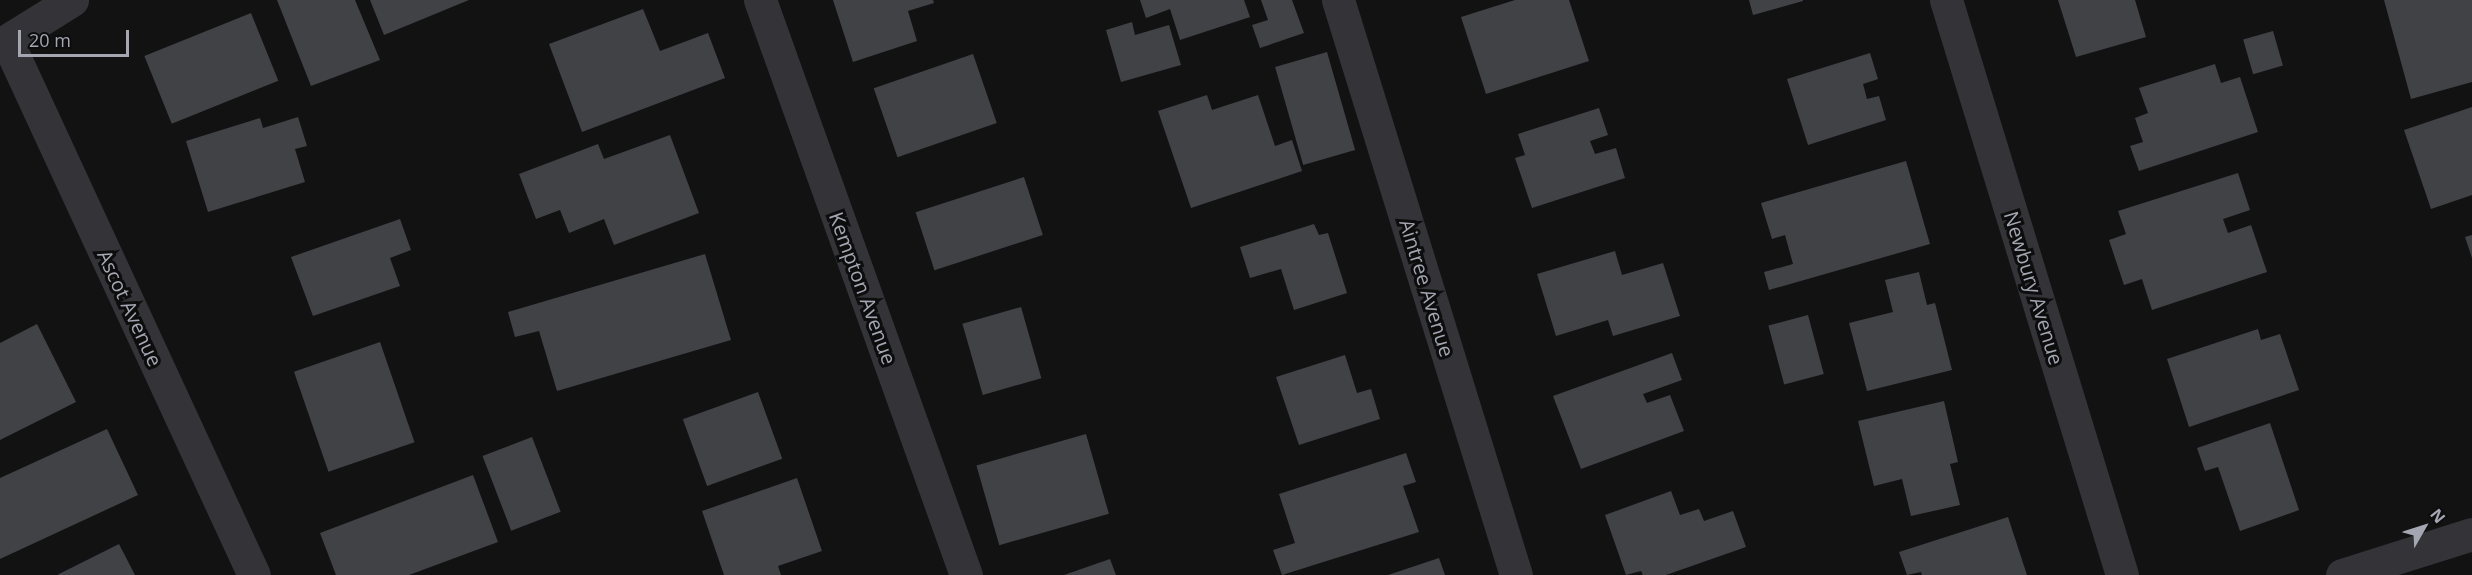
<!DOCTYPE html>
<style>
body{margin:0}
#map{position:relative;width:2472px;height:575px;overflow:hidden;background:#121213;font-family:"Open Sans",sans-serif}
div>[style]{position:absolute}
.building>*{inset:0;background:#414246;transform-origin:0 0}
.street>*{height:33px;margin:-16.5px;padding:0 16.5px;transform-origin:16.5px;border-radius:16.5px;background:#333338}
span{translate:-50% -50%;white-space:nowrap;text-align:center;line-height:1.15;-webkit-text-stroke:6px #0d0d0e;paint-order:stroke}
.street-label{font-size:20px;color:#a4a7b2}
.north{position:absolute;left:2394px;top:497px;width:60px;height:60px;-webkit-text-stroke:4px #0d0d0e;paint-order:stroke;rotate:51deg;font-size:16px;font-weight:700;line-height:24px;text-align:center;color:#a4a7b2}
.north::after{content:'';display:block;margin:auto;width:21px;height:27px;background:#a4a7b2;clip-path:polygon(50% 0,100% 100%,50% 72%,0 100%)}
.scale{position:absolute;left:18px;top:30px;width:111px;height:27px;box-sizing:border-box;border:3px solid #a4a7b2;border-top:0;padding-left:8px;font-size:18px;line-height:21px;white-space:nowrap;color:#a4a7b2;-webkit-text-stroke:4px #0d0d0e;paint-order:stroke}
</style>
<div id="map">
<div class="building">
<div style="clip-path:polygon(277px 0,355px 0,380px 60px,311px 86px)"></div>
<div style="clip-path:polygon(370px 0,469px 0,384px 35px)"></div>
<div style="clip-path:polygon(833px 0,933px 0,934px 3px,908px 11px,917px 41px,853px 62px)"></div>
<div style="clip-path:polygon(1140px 0,1244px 0,1250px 17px,1180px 40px,1170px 9px,1146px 18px)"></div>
<div style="clip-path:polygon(1261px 0,1292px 0,1304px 33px,1260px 48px,1252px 25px,1268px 20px)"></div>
<div style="clip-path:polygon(1515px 0,1569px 0,1589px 61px,1486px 94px,1461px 17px)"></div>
<div style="clip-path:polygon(1749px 0,1803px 0,1803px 1px,1753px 15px)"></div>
<div style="clip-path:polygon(2058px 0,2135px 0,2146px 37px,2076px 57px)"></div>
<div style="clip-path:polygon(2384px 0,2472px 0,2472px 82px,2411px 99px)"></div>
<div style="clip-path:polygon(643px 9px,660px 51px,708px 33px,725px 78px,582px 132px,549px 44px)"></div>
<div style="left:251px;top:13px;width:73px;height:115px;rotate:68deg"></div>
<div style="clip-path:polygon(1132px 22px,1135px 35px,1169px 25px,1181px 65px,1121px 82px,1106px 30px)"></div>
<div style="left:2273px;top:31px;width:36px;height:31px;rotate:74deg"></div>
<div style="left:1327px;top:52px;width:102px;height:54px;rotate:74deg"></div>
<div style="clip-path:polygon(1870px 53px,1878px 79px,1863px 84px,1867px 99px,1879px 96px,1886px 120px,1808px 145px,1787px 79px)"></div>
<div style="left:973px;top:54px;width:73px;height:105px;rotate:71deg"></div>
<div style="clip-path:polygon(2215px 64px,2221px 83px,2240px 77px,2258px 132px,2139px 171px,2130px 146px,2143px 142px,2135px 118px,2148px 113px,2139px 88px)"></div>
<div style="clip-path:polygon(1207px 95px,1212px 110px,1258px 95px,1275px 146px,1292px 140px,1302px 171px,1191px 208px,1158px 111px)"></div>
<div style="clip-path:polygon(2472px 107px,2472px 195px,2431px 209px,2404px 130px)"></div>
<div style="clip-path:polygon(1599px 108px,1608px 135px,1590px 141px,1595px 154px,1616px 148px,1625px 178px,1532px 208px,1515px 158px,1525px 155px,1518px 134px)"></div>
<div style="clip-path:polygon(298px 117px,307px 146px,295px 149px,305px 182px,208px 212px,186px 141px,260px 118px,263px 128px)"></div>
<div style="clip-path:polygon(670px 135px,699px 213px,614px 245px,604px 219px,569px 233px,560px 210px,536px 219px,519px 174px,598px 144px,604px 159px)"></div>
<div style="clip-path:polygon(1906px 161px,1930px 244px,1769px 290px,1764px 272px,1793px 264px,1785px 235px,1772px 239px,1761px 203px)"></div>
<div style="clip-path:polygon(2238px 173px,2250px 210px,2223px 219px,2228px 233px,2251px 225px,2267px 272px,2152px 310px,2142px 279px,2124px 285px,2109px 240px,2126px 234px,2118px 211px)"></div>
<div style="left:1024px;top:177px;width:61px;height:114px;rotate:72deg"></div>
<div style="clip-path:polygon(400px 219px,411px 250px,390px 258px,400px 286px,313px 316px,291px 257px)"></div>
<div style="clip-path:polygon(1314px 224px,1319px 235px,1328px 233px,1347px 293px,1294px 310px,1281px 269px,1250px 278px,1240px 247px)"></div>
<div style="clip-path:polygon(2472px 235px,2472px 258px,2465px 237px)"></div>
<div style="clip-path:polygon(1615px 251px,1622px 275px,1663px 263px,1680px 316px,1613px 336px,1608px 320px,1556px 336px,1537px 274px)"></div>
<div style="clip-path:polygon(705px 254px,731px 340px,557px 391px,539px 331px,515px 337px,508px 312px)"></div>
<div style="clip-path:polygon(1919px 272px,1927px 305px,1935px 303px,1952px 370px,1867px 391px,1849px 323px,1893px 312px,1885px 280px)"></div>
<div style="left:1021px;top:307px;width:74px;height:61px;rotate:74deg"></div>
<div style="left:1808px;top:315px;width:61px;height:41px;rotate:75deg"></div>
<div style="clip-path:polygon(37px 324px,76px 402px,0 440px,0 343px)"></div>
<div style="clip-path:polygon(2258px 329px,2261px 340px,2280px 334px,2299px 390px,2189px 427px,2167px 359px)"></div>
<div style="left:380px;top:342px;width:106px;height:91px;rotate:71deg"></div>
<div style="clip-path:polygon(1672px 353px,1682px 380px,1643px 394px,1647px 403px,1670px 395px,1684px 431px,1581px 469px,1553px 396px)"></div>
<div style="clip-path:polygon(1345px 355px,1357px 393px,1371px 389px,1380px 419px,1299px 445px,1276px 377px)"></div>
<div style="left:758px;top:392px;width:71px;height:80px;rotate:70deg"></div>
<div style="clip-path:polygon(1944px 401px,1958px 462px,1950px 464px,1960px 505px,1911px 516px,1902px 479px,1874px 486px,1858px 421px)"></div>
<div style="clip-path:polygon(2270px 423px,2299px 510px,2240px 531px,2218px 467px,2205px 471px,2197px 448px)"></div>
<div style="clip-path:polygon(107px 429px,138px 495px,0 559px,0 478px)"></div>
<div style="left:1086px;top:434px;width:83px;height:114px;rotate:74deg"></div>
<div style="left:532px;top:437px;width:80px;height:53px;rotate:69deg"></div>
<div style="clip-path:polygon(1406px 453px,1416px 482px,1403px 486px,1419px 532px,1282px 575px,1273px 550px,1295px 543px,1279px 494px)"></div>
<div style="clip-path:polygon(473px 475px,498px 542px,409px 575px,336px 575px,320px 533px)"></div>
<div style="clip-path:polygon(797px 478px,822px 551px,778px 566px,781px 575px,724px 575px,702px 511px)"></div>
<div style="clip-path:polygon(1671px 491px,1680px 515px,1699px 509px,1704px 521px,1733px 511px,1746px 547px,1666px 575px,1643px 575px,1641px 571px,1626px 575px,1605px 515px)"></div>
<div style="clip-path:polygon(2008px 517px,2027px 575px,1922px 575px,1921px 572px,1907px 575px,1899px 552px)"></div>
<div style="clip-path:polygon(119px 544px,135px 575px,57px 575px)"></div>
<div style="clip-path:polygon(1439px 558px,1445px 575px,1388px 575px)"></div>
<div style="clip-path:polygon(1110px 559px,1116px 575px,1064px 575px)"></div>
</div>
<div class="street">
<div style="left:760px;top:0;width:611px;rotate:70.29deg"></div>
<div style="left:1338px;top:0;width:602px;rotate:72.8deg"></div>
<div style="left:1946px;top:0;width:601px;rotate:72.98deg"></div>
<div style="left:7px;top:41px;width:588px;rotate:65.18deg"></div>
<div style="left:0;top:45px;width:85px;rotate:-32deg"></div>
<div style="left:2342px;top:575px;width:136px;rotate:-17.5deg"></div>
</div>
<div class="street-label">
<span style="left:863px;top:288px;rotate:70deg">Kempton Avenue</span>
<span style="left:1427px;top:288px;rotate:73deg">Aintree Avenue</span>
<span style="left:2034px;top:288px;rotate:73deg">Newbury Avenue</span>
<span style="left:130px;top:308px;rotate:65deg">Ascot Avenue</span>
</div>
<div class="north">N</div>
<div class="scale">20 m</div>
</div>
